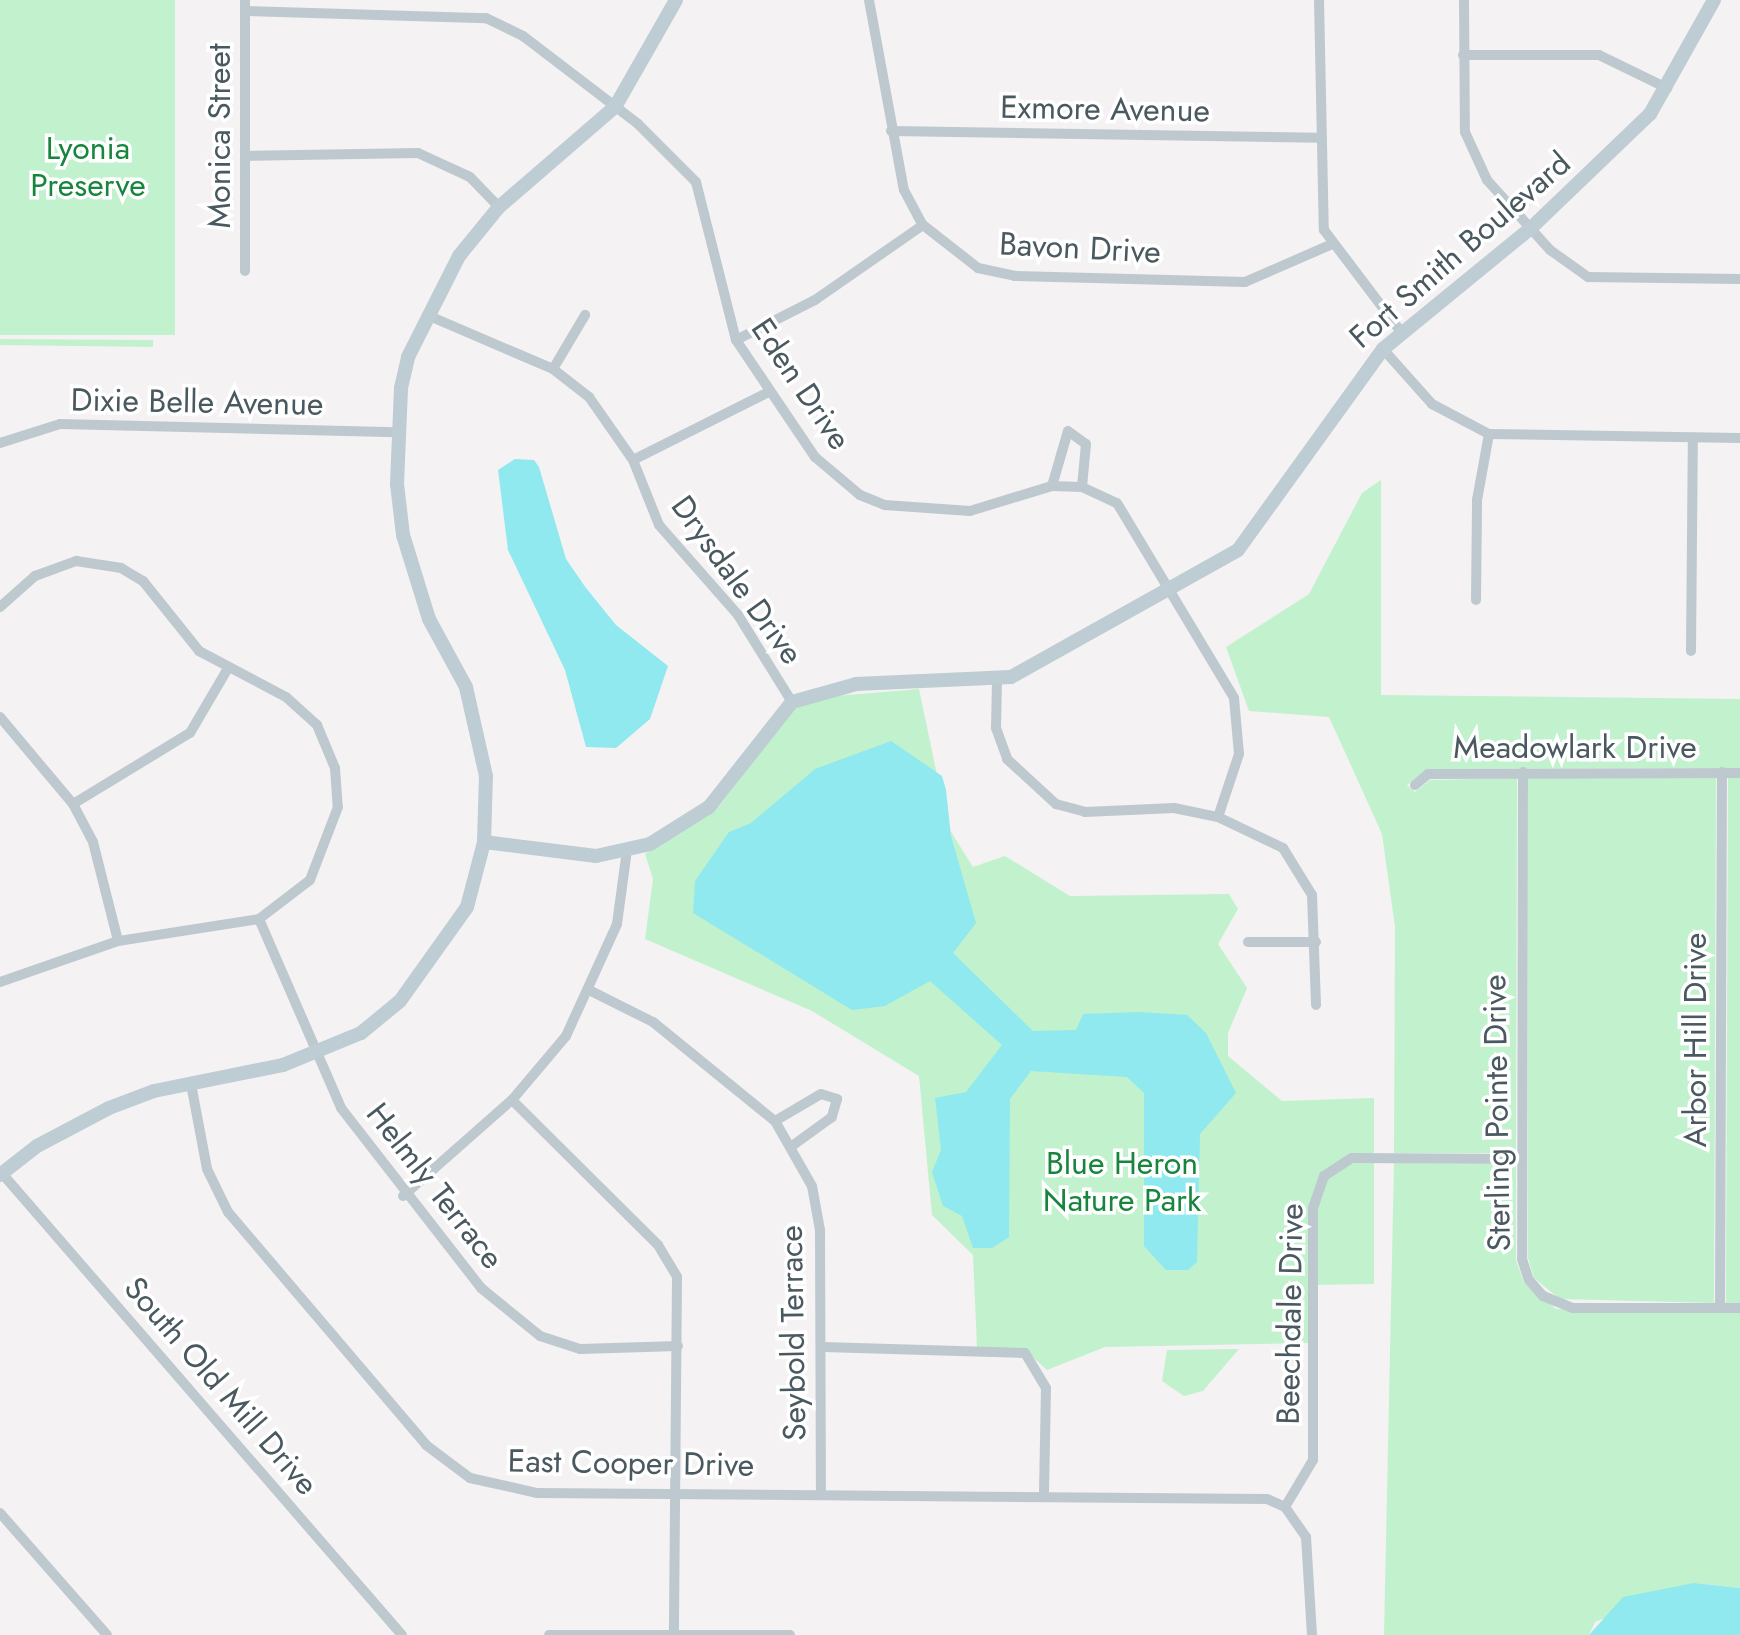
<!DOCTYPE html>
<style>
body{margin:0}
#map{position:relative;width:1740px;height:1635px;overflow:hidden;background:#f5f2f3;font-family:Jost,sans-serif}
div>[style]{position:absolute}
.green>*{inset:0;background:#c2f1cd;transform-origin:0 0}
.water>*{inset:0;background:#8fe9ee}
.street>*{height:10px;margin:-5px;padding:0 5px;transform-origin:5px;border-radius:5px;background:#bec9cf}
.secondary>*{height:14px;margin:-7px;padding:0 7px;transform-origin:7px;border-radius:7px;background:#beccd4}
span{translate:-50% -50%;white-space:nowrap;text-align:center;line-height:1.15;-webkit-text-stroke:7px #fff;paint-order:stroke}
.street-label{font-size:32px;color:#4a5960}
.park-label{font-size:32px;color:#17853d}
</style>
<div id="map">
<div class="green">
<div style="left:0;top:0;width:175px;height:335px"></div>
<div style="clip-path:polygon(0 339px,153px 340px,153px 347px,0 345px)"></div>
<div style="clip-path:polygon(1381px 480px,1381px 695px,1740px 699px,1740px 768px,1428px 769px,1407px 785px,1415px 792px,1430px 780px,1517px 778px,1516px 1153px,1394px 1153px,1395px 927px,1382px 834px,1329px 717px,1249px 711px,1226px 647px,1309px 594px,1362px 493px)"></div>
<div style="clip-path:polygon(919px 689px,948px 827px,973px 867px,1005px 856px,1070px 896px,1229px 894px,1238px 909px,1218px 944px,1247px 988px,1228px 1033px,1228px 1056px,1282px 1101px,1374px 1098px,1374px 1284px,1309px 1285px,1308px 1343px,1105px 1347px,1047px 1370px,1025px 1350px,977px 1348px,973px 1255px,932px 1215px,919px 1076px,812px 1011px,645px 939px,653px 879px,645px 854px,720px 805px,790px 712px,812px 698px)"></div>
<div style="clip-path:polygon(1716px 777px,1714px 1303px,1560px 1299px,1534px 1278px,1528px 1258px,1528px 778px)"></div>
<div style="clip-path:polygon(1728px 777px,1740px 778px,1740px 1303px,1726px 1303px)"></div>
<div style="clip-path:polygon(1394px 1163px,1516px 1164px,1516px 1260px,1524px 1283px,1556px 1309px,1740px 1313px,1740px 1588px,1694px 1583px,1595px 1622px,1589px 1635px,1384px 1635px)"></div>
<div style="clip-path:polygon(1239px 1349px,1203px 1391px,1184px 1396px,1162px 1381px,1167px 1350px)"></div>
</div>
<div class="water">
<div style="clip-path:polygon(515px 459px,534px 460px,539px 467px,566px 559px,586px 588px,616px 625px,668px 666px,650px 719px,616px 748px,586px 747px,565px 670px,508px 550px,498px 470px)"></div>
<div style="clip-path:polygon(891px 741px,942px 776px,946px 790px,951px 836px,976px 923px,953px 953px,1033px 1031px,1076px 1030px,1083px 1014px,1138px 1012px,1187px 1015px,1206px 1033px,1236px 1093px,1200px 1134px,1197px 1262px,1188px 1270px,1166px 1270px,1144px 1246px,1144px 1093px,1127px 1077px,1031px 1071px,1010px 1099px,1009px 1237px,992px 1248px,973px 1248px,962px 1216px,943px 1206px,932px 1172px,941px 1150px,935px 1098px,966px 1092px,1002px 1045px,930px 981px,885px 1006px,852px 1010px,693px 913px,695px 881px,729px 832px,751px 823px,815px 769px)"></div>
<div style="clip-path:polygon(1694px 1583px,1740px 1588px,1740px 1635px,1589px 1635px,1623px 1597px)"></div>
</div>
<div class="street">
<div style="left:245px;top:0;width:271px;rotate:90deg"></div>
<div style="left:869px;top:0;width:193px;rotate:79.6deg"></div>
<div style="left:904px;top:190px;width:40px;rotate:62deg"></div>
<div style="left:923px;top:225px;width:70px;rotate:38deg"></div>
<div style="left:978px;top:268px;width:38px;rotate:12deg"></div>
<div style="left:1015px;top:276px;width:230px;rotate:1.5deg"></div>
<div style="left:1245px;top:282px;width:93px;rotate:-23.5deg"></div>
<div style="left:1319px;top:0;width:230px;rotate:88.8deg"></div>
<div style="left:1324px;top:230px;width:129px;rotate:52.9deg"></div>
<div style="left:1464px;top:0;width:132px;rotate:89.6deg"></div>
<div style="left:1465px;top:132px;width:53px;rotate:65.4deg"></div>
<div style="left:1487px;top:180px;width:94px;rotate:48deg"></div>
<div style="left:1550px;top:250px;width:47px;rotate:35.4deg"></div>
<div style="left:1588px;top:277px;width:152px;rotate:0.8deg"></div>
<div style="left:245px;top:11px;width:241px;rotate:1.7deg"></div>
<div style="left:486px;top:18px;width:41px;rotate:25.9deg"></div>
<div style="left:523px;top:36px;width:145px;rotate:37.4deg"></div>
<div style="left:638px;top:124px;width:82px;rotate:45deg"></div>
<div style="left:696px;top:182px;width:163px;rotate:75.8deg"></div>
<div style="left:736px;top:340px;width:141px;rotate:56deg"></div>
<div style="left:815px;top:457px;width:59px;rotate:40.2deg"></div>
<div style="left:860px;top:495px;width:27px;rotate:22deg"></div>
<div style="left:885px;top:505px;width:85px;rotate:4deg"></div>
<div style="left:970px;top:511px;width:86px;rotate:-17deg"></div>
<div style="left:1052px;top:486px;width:30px;rotate:2deg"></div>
<div style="left:1082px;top:487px;width:38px;rotate:25deg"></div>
<div style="left:1117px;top:503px;width:227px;rotate:59deg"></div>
<div style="left:1234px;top:698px;width:56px;rotate:84.9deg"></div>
<div style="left:1239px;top:754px;width:66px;rotate:108.4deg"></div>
<div style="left:1463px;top:55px;width:136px"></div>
<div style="left:1599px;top:55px;width:76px;rotate:25.9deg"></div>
<div style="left:891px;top:131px;width:427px;rotate:0.9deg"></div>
<div style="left:245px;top:156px;width:173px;rotate:-1deg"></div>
<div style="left:418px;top:153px;width:57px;rotate:24.8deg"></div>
<div style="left:470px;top:177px;width:42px;rotate:46deg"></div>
<div style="left:427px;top:315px;width:137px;rotate:23.2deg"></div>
<div style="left:553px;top:369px;width:46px;rotate:37.9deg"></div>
<div style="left:589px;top:397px;width:77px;rotate:55.1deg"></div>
<div style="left:633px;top:460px;width:70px;rotate:68.2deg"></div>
<div style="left:659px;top:525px;width:120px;rotate:48.7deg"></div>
<div style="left:738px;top:615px;width:102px;rotate:58.2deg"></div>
<div style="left:736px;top:340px;width:89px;rotate:-26.9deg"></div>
<div style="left:815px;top:300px;width:131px;rotate:-34.8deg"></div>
<div style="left:1383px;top:349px;width:74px;rotate:48.3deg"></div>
<div style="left:1432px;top:404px;width:64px;rotate:27.8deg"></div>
<div style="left:1489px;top:434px;width:251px;rotate:0.9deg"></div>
<div style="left:553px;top:369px;width:63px;rotate:-59.3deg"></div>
<div style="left:0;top:443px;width:63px;rotate:-17.6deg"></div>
<div style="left:60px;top:424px;width:337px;rotate:1.4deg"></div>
<div style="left:633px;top:460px;width:150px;rotate:-26.6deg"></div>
<div style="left:1052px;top:486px;width:57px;rotate:-73.8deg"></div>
<div style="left:1068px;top:431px;width:22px;rotate:36deg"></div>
<div style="left:1086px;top:444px;width:43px;rotate:95.3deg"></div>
<div style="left:1476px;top:600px;width:100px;rotate:-89.4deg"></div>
<div style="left:1477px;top:500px;width:67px;rotate:-79.7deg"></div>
<div style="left:0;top:607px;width:47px;rotate:-41.5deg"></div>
<div style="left:35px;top:576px;width:44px;rotate:-20.1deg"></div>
<div style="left:76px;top:561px;width:46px;rotate:8.8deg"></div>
<div style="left:121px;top:568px;width:26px;rotate:31deg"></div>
<div style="left:143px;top:581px;width:90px;rotate:51.3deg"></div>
<div style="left:199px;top:651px;width:98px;rotate:27.9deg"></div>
<div style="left:286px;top:697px;width:42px;rotate:42.1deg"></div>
<div style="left:317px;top:725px;width:47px;rotate:67.3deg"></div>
<div style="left:335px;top:768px;width:39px;rotate:86deg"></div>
<div style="left:338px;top:807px;width:78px;rotate:111deg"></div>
<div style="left:310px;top:880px;width:64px;rotate:142.6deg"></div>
<div style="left:259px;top:919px;width:143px;rotate:171.1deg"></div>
<div style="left:118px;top:941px;width:125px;rotate:160.8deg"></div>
<div style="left:1691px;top:651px;width:213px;rotate:-89.5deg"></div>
<div style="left:997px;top:680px;width:48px;rotate:91.2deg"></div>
<div style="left:996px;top:728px;width:33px;rotate:70deg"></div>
<div style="left:1007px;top:759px;width:67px;rotate:42.6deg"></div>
<div style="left:1056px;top:804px;width:30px;rotate:15deg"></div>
<div style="left:1085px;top:812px;width:89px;rotate:-2.6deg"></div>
<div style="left:1174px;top:808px;width:45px;rotate:11.6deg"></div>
<div style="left:1218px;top:817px;width:72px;rotate:25.5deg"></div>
<div style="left:1283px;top:848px;width:55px;rotate:58.3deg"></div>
<div style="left:1312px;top:895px;width:110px;rotate:87.9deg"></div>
<div style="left:0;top:717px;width:114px;rotate:50deg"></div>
<div style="left:73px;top:804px;width:43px;rotate:62.2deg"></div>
<div style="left:93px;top:842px;width:102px;rotate:75.8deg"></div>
<div style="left:1523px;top:772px;width:487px;rotate:90.1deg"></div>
<div style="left:1522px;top:1259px;width:22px;rotate:72deg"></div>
<div style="left:1529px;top:1280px;width:21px;rotate:49deg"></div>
<div style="left:1543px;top:1296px;width:31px;rotate:22deg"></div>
<div style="left:1572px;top:1308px;width:168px"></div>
<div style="left:1415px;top:785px;width:17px;rotate:-40deg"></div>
<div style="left:1428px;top:774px;width:312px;rotate:-0.2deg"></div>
<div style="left:73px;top:804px;width:137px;rotate:-31.3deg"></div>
<div style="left:190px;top:733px;width:73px;rotate:-59.6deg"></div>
<div style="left:259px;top:919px;width:206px;rotate:66.5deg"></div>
<div style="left:341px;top:1108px;width:228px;rotate:52.1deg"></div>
<div style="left:481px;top:1288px;width:76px;rotate:39.1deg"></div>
<div style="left:540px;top:1336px;width:42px;rotate:18deg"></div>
<div style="left:580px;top:1349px;width:98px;rotate:-1.8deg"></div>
<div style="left:1248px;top:942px;width:68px"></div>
<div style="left:591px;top:991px;width:69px;rotate:26.6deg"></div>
<div style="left:653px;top:1022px;width:157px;rotate:39.1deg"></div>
<div style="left:775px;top:1121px;width:75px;rotate:60.4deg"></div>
<div style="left:812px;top:1186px;width:45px;rotate:79.7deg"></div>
<div style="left:820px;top:1230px;width:262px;rotate:89.8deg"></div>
<div style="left:191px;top:1084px;width:86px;rotate:79.3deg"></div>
<div style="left:207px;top:1169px;width:48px;rotate:64deg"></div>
<div style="left:228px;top:1212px;width:306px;rotate:49.6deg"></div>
<div style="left:426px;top:1445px;width:55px;rotate:36.9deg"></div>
<div style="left:470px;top:1478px;width:69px;rotate:12.6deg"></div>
<div style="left:537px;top:1493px;width:730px;rotate:0.47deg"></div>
<div style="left:1267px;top:1499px;width:20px;rotate:24deg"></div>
<div style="left:1285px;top:1507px;width:37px;rotate:55deg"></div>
<div style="left:1306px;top:1537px;width:98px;rotate:86.5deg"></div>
<div style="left:512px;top:1100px;width:206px;rotate:44.8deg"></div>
<div style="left:658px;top:1245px;width:37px;rotate:59deg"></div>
<div style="left:677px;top:1277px;width:356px;rotate:90.5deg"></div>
<div style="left:775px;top:1121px;width:53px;rotate:-30.4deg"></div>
<div style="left:821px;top:1094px;width:17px;rotate:17deg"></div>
<div style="left:837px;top:1099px;width:19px;rotate:106deg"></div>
<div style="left:832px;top:1117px;width:49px;rotate:144.1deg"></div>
<div style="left:0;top:1171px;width:614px;rotate:49.1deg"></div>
<div style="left:403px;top:1196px;width:145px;rotate:-41.4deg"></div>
<div style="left:512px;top:1100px;width:84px;rotate:-49.8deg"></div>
<div style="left:566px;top:1036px;width:123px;rotate:-65.5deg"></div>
<div style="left:617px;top:924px;width:75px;rotate:-82.3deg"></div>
<div style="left:1720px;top:1308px;width:536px;rotate:-89.79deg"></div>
<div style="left:823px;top:1347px;width:202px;rotate:1.7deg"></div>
<div style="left:1025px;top:1353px;width:41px;rotate:59deg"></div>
<div style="left:1046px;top:1388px;width:106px;rotate:91.1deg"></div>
<div style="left:1285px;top:1507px;width:55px;rotate:-59.2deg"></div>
<div style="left:1313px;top:1460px;width:252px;rotate:-90deg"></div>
<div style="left:1313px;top:1208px;width:34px;rotate:-71deg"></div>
<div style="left:1324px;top:1176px;width:33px;rotate:-33deg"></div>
<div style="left:1352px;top:1158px;width:169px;rotate:0.3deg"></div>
<div style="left:0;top:1513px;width:162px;rotate:48.7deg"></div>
<div style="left:549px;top:1635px;width:241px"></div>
</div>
<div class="secondary">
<div style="left:484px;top:842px;width:113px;rotate:7.1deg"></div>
<div style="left:596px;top:856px;width:55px;rotate:-12.5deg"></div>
<div style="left:650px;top:844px;width:70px;rotate:-32.1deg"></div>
<div style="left:709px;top:807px;width:134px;rotate:-51.7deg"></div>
<div style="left:792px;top:702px;width:66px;rotate:-15.7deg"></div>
<div style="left:856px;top:684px;width:155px;rotate:-2.6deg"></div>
<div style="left:1011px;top:677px;width:260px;rotate:-29.2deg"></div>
<div style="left:1238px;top:550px;width:248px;rotate:-54.2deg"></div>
<div style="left:1383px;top:349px;width:191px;rotate:-39.3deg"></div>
<div style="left:1531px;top:228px;width:165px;rotate:-43.8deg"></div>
<div style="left:1650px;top:114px;width:131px;rotate:-60.7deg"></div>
<div style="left:0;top:1175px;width:47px;rotate:-38.1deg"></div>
<div style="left:37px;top:1146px;width:81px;rotate:-27.8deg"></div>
<div style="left:109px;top:1108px;width:48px;rotate:-20.7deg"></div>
<div style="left:154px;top:1091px;width:132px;rotate:-11.4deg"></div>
<div style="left:283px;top:1065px;width:84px;rotate:-22.3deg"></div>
<div style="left:361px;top:1033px;width:50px;rotate:-39.4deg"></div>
<div style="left:400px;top:1001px;width:115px;rotate:-54.5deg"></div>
<div style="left:467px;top:907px;width:67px;rotate:-75.3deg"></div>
<div style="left:484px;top:842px;width:66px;rotate:-88.3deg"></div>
<div style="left:486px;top:776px;width:91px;rotate:-102.7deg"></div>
<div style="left:466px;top:687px;width:77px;rotate:-118.6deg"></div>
<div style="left:429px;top:619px;width:88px;rotate:-107.2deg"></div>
<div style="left:403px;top:535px;width:51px;rotate:-96.7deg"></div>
<div style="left:397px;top:484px;width:96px;rotate:-87.6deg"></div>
<div style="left:401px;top:388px;width:32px;rotate:-77deg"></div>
<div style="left:408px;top:357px;width:113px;rotate:-63.2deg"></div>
<div style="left:459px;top:256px;width:63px;rotate:-50.8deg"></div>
<div style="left:499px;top:207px;width:153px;rotate:-40.8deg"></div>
<div style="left:615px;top:107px;width:123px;rotate:-60.3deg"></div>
</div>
<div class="street-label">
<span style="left:1105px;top:109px;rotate:1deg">Exmore Avenue</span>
<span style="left:219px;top:136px;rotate:-90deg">Monica Street</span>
<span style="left:1080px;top:248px;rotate:3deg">Bavon Drive</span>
<span style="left:1460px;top:250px;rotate:-41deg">Fort Smith Boulevard</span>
<span style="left:801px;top:384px;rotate:56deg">Eden Drive</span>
<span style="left:197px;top:402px;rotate:1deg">Dixie Belle Avenue</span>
<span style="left:737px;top:580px;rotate:54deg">Drysdale Drive</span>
<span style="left:1575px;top:747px">Meadowlark Drive</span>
<span style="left:1695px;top:1040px;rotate:-90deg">Arbor Hill Drive</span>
<span style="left:1497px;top:1113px;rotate:-91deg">Sterling Pointe Drive</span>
<span style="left:435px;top:1186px;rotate:52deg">Helmly Terrace</span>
<span style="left:1290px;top:1314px;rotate:-89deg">Beechdale Drive</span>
<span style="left:793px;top:1333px;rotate:-91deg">Seybold Terrace</span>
<span style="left:221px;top:1386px;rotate:49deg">South Old Mill Drive</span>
<span style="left:631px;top:1463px;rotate:1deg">East Cooper Drive</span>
</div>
<div class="park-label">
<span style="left:88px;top:167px">Lyonia<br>Preserve</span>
<span style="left:1122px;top:1182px">Blue Heron<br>Nature Park</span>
</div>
</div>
